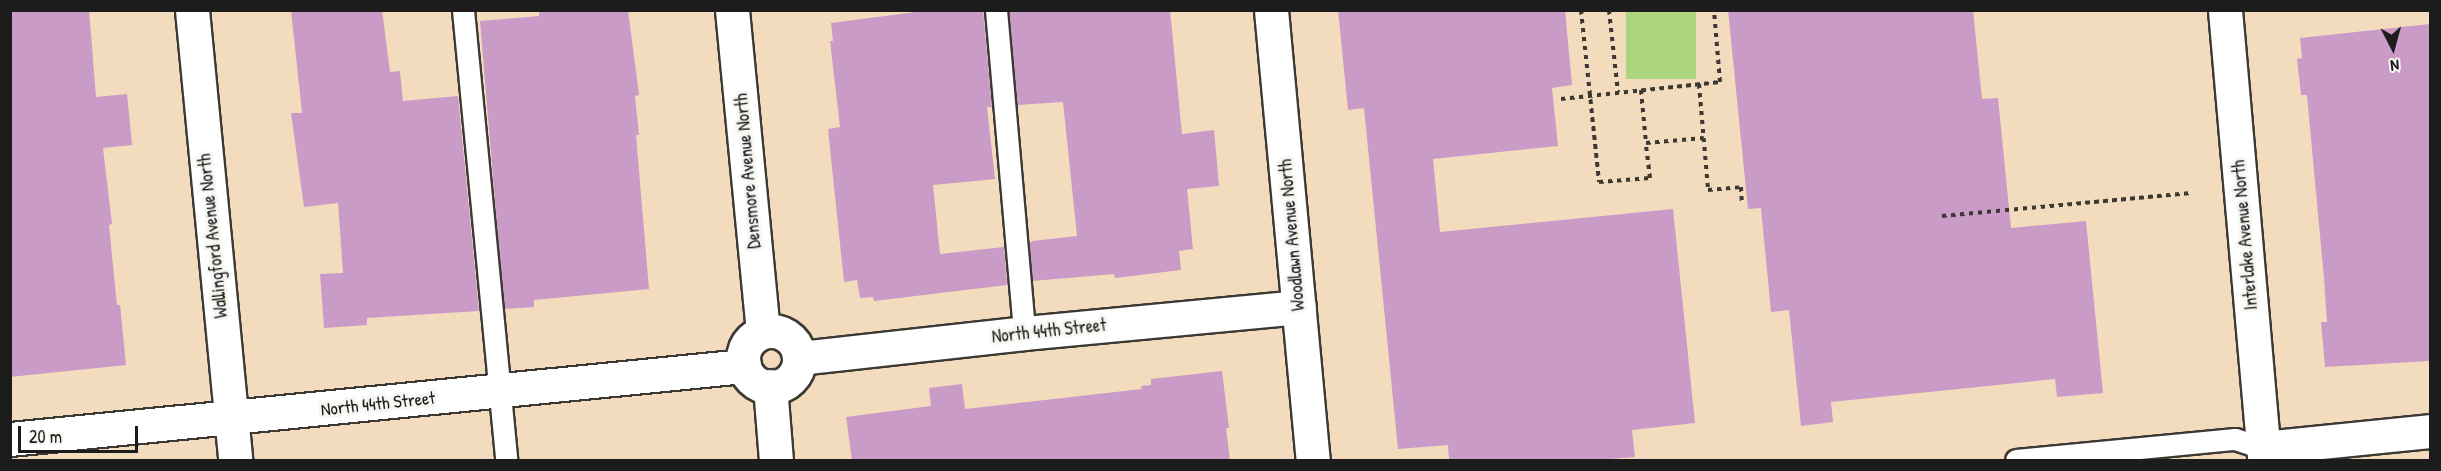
<!DOCTYPE html>
<style>
body{margin:0}
#map{position:relative;width:2441px;height:471px;overflow:hidden;background:#f3dbbd;font-family:"Patrick Hand",sans-serif}
div>[style]{position:absolute}
.green>*{inset:0;background:#add47e;transform-origin:0 0}
.building>*{inset:0;background:#ca9bc7}
.path>*{height:4px;margin-top:-2px;transform-origin:0;background:repeating-linear-gradient(90deg,#3c3934 0 4.5px,transparent 0 9px)}
.roads{filter:drop-shadow(2px 0 #3c3934) drop-shadow(-2px 0 #3c3934) drop-shadow(0 2px #3c3934) drop-shadow(0 -2px #3c3934)}
.lane>*{height:21px;margin:-10.5px;padding:0 10.5px;transform-origin:10.5px;border-radius:10.5px;background:#fff}
.street>*{height:33px;margin:-16.5px;padding:0 16.5px;transform-origin:16.5px;border-radius:16.5px;background:#fff}
.street>.ring{margin:-16.5px;padding:0;box-sizing:content-box;background:none;border:33px solid #fff;border-radius:50%}
.secondary>*{height:33px;margin:-16.5px;padding:0 16.5px;transform-origin:16.5px;border-radius:16.5px;background:#fff}
span{translate:-50% -50%;white-space:nowrap;text-align:center;line-height:1.15;-webkit-text-stroke:6px #f6f6f2;paint-order:stroke}
.street-label{font-size:18px;color:#1c1c1c}
.frame{position:absolute;inset:0;border:12px solid #1c1c1c;pointer-events:none}
.north{position:absolute;left:2363px;top:18px;width:60px;height:60px;-webkit-text-stroke:4px #f6f6f2;paint-order:stroke;rotate:174deg;font-size:16px;font-weight:700;line-height:24px;text-align:center;color:#1c1c1c}
.north::after{content:'';display:block;margin:auto;width:21px;height:27px;background:#1c1c1c;clip-path:polygon(50% 0,100% 100%,50% 72%,0 100%)}
.scale{position:absolute;left:18px;top:426px;width:120px;height:27px;box-sizing:border-box;border:3px solid #1c1c1c;border-top:0;padding-left:8px;font-size:18px;line-height:21px;white-space:nowrap;color:#1c1c1c;-webkit-text-stroke:4px #f6f6f2;paint-order:stroke}
</style>
<div id="map">
<div class="green">
<div style="left:1626px;top:11px;width:70px;height:68px"></div>
</div>
<div class="building">
<div style="clip-path:polygon(10px 10px,89px 10px,96px 97px,127px 94px,132px 145px,103px 148px,112px 224px,109px 225px,117px 305px,120px 305px,126px 365px,10px 377px)"></div>
<div style="clip-path:polygon(291px 10px,382px 10px,390px 72px,400px 71px,403px 101px,458px 96px,479px 311px,367px 318px,367px 325px,324px 328px,320px 274px,343px 273px,338px 203px,304px 207px,291px 113px,302px 113px)"></div>
<div style="clip-path:polygon(539px 10px,628px 10px,639px 95px,635px 96px,639px 135px,636px 135px,649px 289px,534px 300px,534px 307px,504px 309px,480px 21px,539px 16px)"></div>
<div style="clip-path:polygon(931px 10px,983px 10px,992px 107px,987px 107px,995px 179px,933px 185px,940px 254px,1004px 247px,1007px 285px,874px 301px,873px 297px,860px 298px,857px 280px,844px 282px,828px 129px,840px 127px,830px 41px,833px 41px,831px 23px)"></div>
<div style="clip-path:polygon(1009px 10px,1170px 10px,1182px 134px,1214px 130px,1219px 186px,1187px 189px,1193px 249px,1179px 251px,1181px 270px,1115px 278px,1114px 274px,1032px 281px,1029px 244px,1032px 241px,1077px 236px,1063px 102px,1017px 105px)"></div>
<div style="clip-path:polygon(1338px 10px,1565px 10px,1572px 85px,1552px 88px,1558px 146px,1433px 159px,1440px 232px,1673px 209px,1695px 423px,1632px 430px,1635px 457px,1598px 460px,1449px 460px,1448px 445px,1398px 449px,1364px 108px,1348px 110px)"></div>
<div style="clip-path:polygon(1728px 10px,1973px 10px,1982px 99px,1998px 98px,2011px 228px,2086px 221px,2103px 393px,2057px 397px,2055px 379px,1831px 402px,1833px 422px,1801px 426px,1789px 310px,1771px 312px,1761px 208px,1748px 209px)"></div>
<div style="clip-path:polygon(2430px 24px,2430px 361px,2325px 367px,2321px 322px,2327px 322px,2324px 279px,2307px 95px,2301px 95px,2297px 59px,2302px 58px,2300px 38px)"></div>
<div style="clip-path:polygon(1222px 371px,1229px 428px,1226px 428px,1230px 460px,852px 460px,846px 417px,931px 406px,929px 388px,962px 384px,965px 409px,1142px 389px,1141px 386px,1151px 385px,1151px 379px)"></div>
</div>
<div class="path">
<div style="left:1581px;top:10px;width:173px;rotate:84deg"></div>
<div style="left:1599px;top:182px;width:51px;rotate:-4.5deg"></div>
<div style="left:1650px;top:178px;width:35px;rotate:-97deg"></div>
<div style="left:1609px;top:10px;width:83px;rotate:83.8deg"></div>
<div style="left:1699px;top:84px;width:106px;rotate:85.1deg"></div>
<div style="left:1708px;top:190px;width:33px;rotate:-5deg"></div>
<div style="left:1741px;top:187px;width:18px;rotate:87deg"></div>
<div style="left:1641px;top:90px;width:53px;rotate:84.6deg"></div>
<div style="left:1646px;top:143px;width:58px;rotate:-4.9deg"></div>
<div style="left:1561px;top:99px;width:160px;rotate:-6.1deg"></div>
<div style="left:1720px;top:82px;width:72px;rotate:-94.8deg"></div>
<div style="left:1942px;top:216px;width:250px;rotate:-5.3deg"></div>
</div>
<div class="roads">
<div class="lane">
<div style="left:463px;top:10px;width:452px;rotate:84.5deg"></div>
<div style="left:996px;top:10px;width:324px;rotate:85deg"></div>
<div style="left:2016px;top:460px;width:220px;rotate:-5.5deg"></div>
<div style="left:2235px;top:439px;width:29px;rotate:18deg"></div>
</div>
<div class="street">
<div style="left:732px;top:10px;width:323px;rotate:84.5deg"></div>
<div style="left:1271px;top:10px;width:452px;rotate:84.7deg"></div>
<div style="left:2225px;top:10px;width:452px;rotate:85deg"></div>
<div class="ring" style="left:743px;top:331px;width:23px;height:23px"></div>
<div style="left:799px;top:358px;width:226px;rotate:-6.3deg"></div>
<div style="left:1024px;top:333px;width:276px;rotate:-5.4deg"></div>
<div style="left:770px;top:386px;width:74px;rotate:85.4deg"></div>
<div style="left:10px;top:439px;width:738px;rotate:-5.68deg"></div>
<div style="left:2263px;top:448px;width:168px;rotate:-5.8deg"></div>
</div>
<div class="secondary">
<div style="left:192px;top:10px;width:452px;rotate:84.5deg"></div>
</div>
</div>
<div class="street-label">
<span style="left:748px;top:171px;rotate:-95deg">Densmore Avenue North</span>
<span style="left:1292px;top:235px;rotate:-95deg">Woodlawn Avenue North</span>
<span style="left:2245px;top:235px;rotate:-95deg">Interlake Avenue North</span>
<span style="left:213px;top:236px;rotate:-96deg">Wallingford Avenue North</span>
<span style="left:1049px;top:331px;rotate:-6deg">North 44th Street</span>
<span style="left:378px;top:404px;rotate:-6deg">North 44th Street</span>
</div>
<div class="frame"></div>
<div class="north">N</div>
<div class="scale">20 m</div>
</div>
